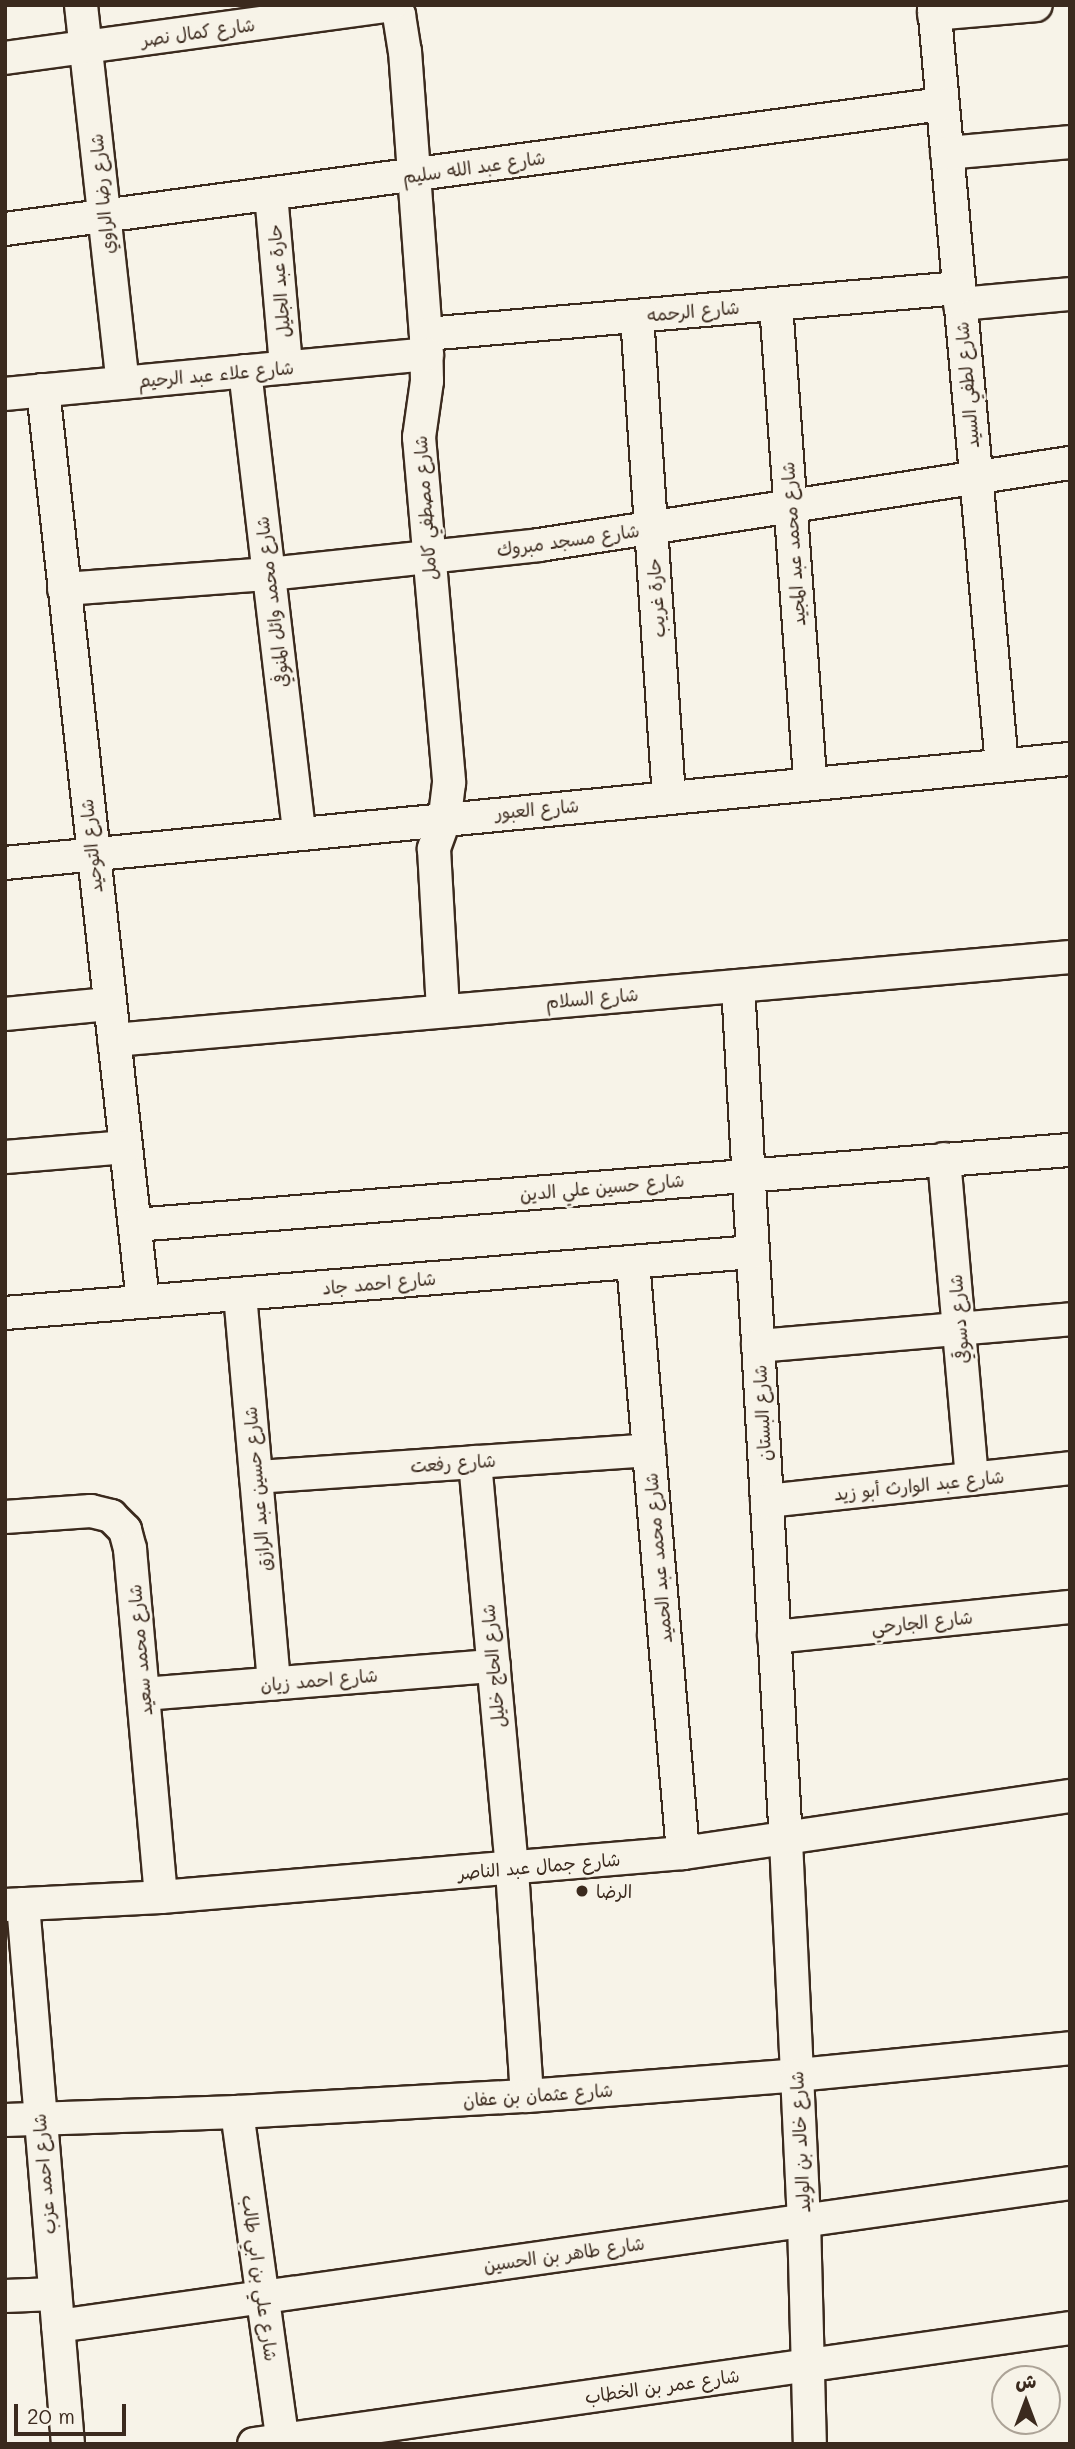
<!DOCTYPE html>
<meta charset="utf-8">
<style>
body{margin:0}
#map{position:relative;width:1075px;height:2449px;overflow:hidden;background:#f7f3e8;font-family:Mali,"Playpen Sans Arabic",sans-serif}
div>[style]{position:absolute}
.roads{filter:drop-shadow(2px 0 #3b2a1e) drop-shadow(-2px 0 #3b2a1e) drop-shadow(0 2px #3b2a1e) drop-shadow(0 -2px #3b2a1e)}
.street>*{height:32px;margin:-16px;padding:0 16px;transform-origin:16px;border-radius:16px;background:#f7f3e8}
.dots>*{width:19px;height:19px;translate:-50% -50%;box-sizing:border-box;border:4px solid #f7f3e8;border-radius:50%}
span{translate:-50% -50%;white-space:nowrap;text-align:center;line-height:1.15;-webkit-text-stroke:5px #f7f3e8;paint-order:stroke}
.street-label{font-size:18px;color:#3b2a1e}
.poi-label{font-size:18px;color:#3b2a1e}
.left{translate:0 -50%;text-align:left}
.frame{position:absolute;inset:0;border:7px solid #3b2a1e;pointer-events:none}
.north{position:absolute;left:991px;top:2365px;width:70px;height:70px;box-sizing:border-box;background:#f7f3e8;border:2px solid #aca397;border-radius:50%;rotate:0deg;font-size:19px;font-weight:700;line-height:28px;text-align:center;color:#3b2a1e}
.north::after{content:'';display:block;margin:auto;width:24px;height:32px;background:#3b2a1e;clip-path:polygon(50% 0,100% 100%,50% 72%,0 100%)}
.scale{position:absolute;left:14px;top:2404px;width:112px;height:32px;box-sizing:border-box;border:4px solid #3b2a1e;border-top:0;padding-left:9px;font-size:21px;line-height:24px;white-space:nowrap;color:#3b2a1e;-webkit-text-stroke:5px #f7f3e8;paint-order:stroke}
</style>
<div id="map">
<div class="roads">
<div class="street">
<div style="left:81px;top:5px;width:380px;rotate:83.7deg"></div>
<div style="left:393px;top:5px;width:12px;rotate:59deg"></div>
<div style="left:399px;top:15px;width:36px;rotate:81deg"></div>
<div style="left:405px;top:51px;width:284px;rotate:85.8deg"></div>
<div style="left:426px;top:334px;width:47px;rotate:88.8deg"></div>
<div style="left:427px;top:381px;width:57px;rotate:98.1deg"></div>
<div style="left:419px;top:437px;width:347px;rotate:85deg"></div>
<div style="left:449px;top:783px;width:35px;rotate:97deg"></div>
<div style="left:445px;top:818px;width:33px;rotate:110deg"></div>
<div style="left:434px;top:849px;width:162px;rotate:86.8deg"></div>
<div style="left:934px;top:5px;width:763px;rotate:84.89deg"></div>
<div style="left:934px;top:14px;width:102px;rotate:-5deg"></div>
<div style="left:5px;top:58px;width:389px;rotate:-7.8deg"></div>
<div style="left:947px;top:153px;width:123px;rotate:-5.1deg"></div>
<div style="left:271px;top:194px;width:174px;rotate:85deg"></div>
<div style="left:5px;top:229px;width:945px;rotate:-7.6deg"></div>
<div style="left:776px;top:304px;width:481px;rotate:85.9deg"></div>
<div style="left:960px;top:304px;width:110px;rotate:-5.2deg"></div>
<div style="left:637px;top:316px;width:482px;rotate:86.2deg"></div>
<div style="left:426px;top:334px;width:535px;rotate:-4.93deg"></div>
<div style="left:245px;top:371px;width:465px;rotate:83.3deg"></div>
<div style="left:43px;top:390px;width:917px;rotate:83.74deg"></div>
<div style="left:5px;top:394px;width:424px;rotate:-5.4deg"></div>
<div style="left:64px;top:589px;width:206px;rotate:-4.2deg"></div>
<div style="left:269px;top:574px;width:272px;rotate:-6.1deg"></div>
<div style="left:539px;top:545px;width:537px;rotate:-8.78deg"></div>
<div style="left:5px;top:863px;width:1070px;rotate:-5.58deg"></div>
<div style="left:738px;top:986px;width:856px;rotate:86.79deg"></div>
<div style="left:786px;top:1841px;width:379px;rotate:87.3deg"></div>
<div style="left:804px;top:2220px;width:224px;rotate:88.5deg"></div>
<div style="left:5px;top:1014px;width:104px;rotate:-5.5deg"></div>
<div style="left:114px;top:1040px;width:960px;rotate:-4.96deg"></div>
<div style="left:5px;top:1157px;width:121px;rotate:-4.7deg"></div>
<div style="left:944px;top:1159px;width:321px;rotate:85deg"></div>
<div style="left:135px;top:1225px;width:938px;rotate:-4.59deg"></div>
<div style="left:633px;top:1262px;width:593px;rotate:85.16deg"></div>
<div style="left:240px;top:1294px;width:391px;rotate:85deg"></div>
<div style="left:5px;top:1313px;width:750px;rotate:-4.66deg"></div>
<div style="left:758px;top:1346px;width:313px;rotate:-4.9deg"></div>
<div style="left:475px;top:1462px;width:410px;rotate:84.8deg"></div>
<div style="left:512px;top:1870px;width:226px;rotate:86.2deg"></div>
<div style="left:256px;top:1477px;width:394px;rotate:-3.9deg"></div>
<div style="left:767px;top:1501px;width:305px;rotate:-6.2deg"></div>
<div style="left:5px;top:1517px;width:86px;rotate:-4deg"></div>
<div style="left:91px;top:1511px;width:21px;rotate:14deg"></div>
<div style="left:111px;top:1516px;width:20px;rotate:45deg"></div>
<div style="left:125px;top:1530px;width:20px;rotate:75deg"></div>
<div style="left:130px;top:1549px;width:349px;rotate:84.9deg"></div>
<div style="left:774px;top:1637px;width:298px;rotate:-5.8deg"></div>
<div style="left:144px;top:1694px;width:351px;rotate:-4.6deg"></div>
<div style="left:23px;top:1904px;width:542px;rotate:85.24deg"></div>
<div style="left:5px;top:1905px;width:156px;rotate:-2.9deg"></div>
<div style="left:161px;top:1897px;width:524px;rotate:-4.82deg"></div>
<div style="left:683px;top:1853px;width:391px;rotate:-8.4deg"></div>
<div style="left:237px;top:2112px;width:335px;rotate:82.1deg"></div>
<div style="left:5px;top:2120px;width:232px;rotate:-2deg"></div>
<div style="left:237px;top:2112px;width:290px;rotate:-3.2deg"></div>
<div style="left:527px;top:2096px;width:271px;rotate:-4.4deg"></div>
<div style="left:797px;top:2075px;width:274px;rotate:-5.6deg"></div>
<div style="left:5px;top:2296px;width:50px;rotate:-2.3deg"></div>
<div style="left:58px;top:2326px;width:1022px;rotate:-8.04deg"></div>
<div style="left:254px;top:2444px;width:824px;rotate:-8.09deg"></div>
</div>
</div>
<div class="dots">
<div style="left:582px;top:1891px;background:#3b2a1e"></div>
</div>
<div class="street-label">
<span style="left:198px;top:32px;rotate:-8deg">شارع كمال نصر</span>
<span style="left:474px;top:167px;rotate:-8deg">شارع عبد الله سليم</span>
<span style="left:102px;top:194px;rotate:-96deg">شارع رضا الراوي</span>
<span style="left:279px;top:281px;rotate:-95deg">حارة عبد الجليل</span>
<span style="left:693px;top:311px;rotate:-5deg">شارع الرحمه</span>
<span style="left:216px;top:374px;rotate:-5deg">شارع علاء عبد الرحيم</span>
<span style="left:967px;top:385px;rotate:-95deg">شارع لطفي السيد</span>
<span style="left:425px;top:508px;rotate:-94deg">شارع مصطفي كامل</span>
<span style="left:568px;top:540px;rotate:-8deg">شارع مسجد مبروك</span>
<span style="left:793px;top:544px;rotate:-94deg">شارع محمد عبد المجيد</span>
<span style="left:656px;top:598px;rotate:-94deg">حارة غريب</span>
<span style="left:272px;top:602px;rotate:-97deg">شارع محمد وائل المنوفي</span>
<span style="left:537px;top:809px;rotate:-5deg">شارع العبور</span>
<span style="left:91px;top:846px;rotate:-96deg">شارع التوحيد</span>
<span style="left:592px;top:998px;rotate:-5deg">شارع السلام</span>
<span style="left:602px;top:1187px;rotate:-5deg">شارع حسين علي الدين</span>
<span style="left:379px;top:1283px;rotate:-5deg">شارع احمد جاد</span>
<span style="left:959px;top:1319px;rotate:-95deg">شارع دسوقي</span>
<span style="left:762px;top:1413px;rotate:-93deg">شارع البستان</span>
<span style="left:453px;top:1463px;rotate:-4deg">شارع رفعت</span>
<span style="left:919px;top:1485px;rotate:-6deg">شارع عبد الوارث أبو زيد</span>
<span style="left:257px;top:1489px;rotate:-95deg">شارع حسين عبد الرازق</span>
<span style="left:658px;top:1558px;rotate:-95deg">شارع محمد عبد الحميد</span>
<span style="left:922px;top:1622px;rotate:-6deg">شارع الجارحي</span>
<span style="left:140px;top:1650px;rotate:-95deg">شارع محمد سعيد</span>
<span style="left:493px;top:1666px;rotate:-95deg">شارع الحاج خليل</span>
<span style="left:319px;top:1680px;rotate:-5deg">شارع احمد زيان</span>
<span style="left:539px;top:1866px;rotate:-5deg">شارع جمال عبد الناصر</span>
<span style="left:538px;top:2095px;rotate:-4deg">شارع عثمان بن عفان</span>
<span style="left:800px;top:2142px;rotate:-93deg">شارع خالد بن الوليد</span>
<span style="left:44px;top:2174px;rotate:-95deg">شارع احمد عزب</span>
<span style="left:564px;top:2254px;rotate:-8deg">شارع طاهر بن الحسين</span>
<span style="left:260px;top:2278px;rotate:82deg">شارع علي بن ابي طالب</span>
<span style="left:662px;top:2386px;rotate:-8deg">شارع عمر بن الخطاب</span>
</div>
<div class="poi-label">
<span class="left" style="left:596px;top:1891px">الرضا</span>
</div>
<div class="frame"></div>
<div class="north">ش</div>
<div class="scale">20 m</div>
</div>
